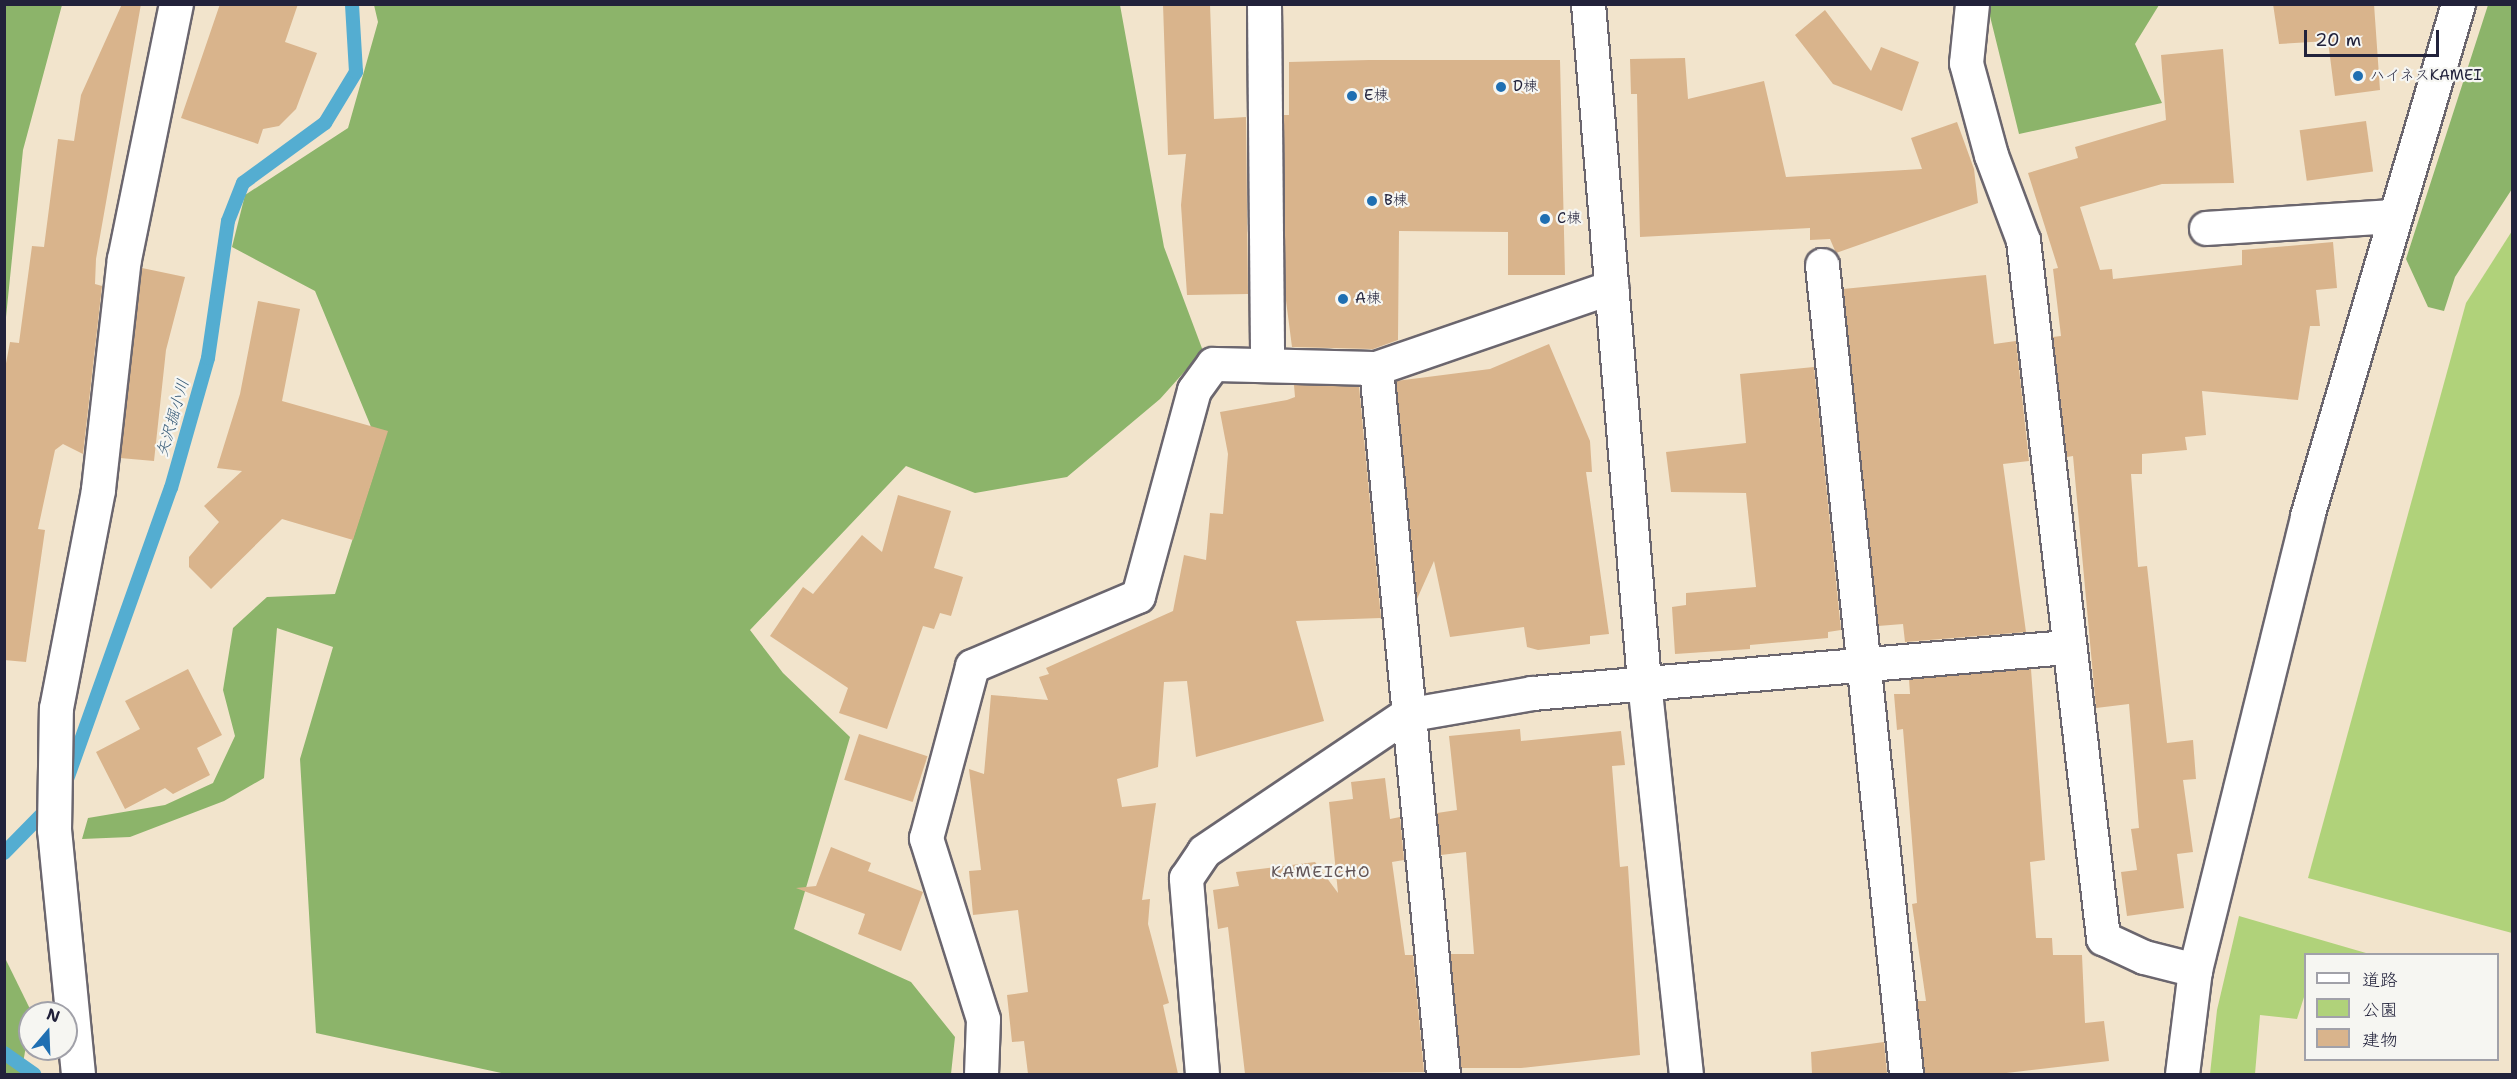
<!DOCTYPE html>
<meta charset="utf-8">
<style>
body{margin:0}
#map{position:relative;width:2517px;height:1079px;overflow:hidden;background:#f2e4cc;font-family:"Shantell Sans","Klee One",sans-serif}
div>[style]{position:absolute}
.green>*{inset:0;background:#b0d27a}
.forest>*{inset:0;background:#8cb46a}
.stream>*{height:14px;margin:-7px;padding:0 7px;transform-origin:7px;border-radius:7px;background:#54add1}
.building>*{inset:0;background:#d9b48c;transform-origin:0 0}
.roads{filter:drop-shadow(2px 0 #6b666e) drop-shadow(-2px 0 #6b666e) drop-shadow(0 2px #6b666e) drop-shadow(0 -2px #6b666e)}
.street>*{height:33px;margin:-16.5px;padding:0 16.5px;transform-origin:16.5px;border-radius:16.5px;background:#fff}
.dots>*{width:16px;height:16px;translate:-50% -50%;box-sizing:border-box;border:3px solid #f6f6f2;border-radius:50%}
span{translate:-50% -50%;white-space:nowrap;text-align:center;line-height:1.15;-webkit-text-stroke:4.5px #f6f6f2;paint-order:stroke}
.poi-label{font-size:15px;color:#22223b}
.left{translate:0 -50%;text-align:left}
.water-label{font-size:16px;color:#365a77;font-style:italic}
.neighbourhood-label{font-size:16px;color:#625557;letter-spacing:1.5px}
.frame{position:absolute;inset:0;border:6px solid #22223b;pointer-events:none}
.legend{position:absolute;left:2304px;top:953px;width:195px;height:108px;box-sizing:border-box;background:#f6f6f2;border:2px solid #a1a1a9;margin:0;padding:8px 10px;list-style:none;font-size:18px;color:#22223b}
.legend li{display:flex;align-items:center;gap:12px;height:30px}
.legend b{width:30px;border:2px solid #a1a1a9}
.north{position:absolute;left:18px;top:1001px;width:60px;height:60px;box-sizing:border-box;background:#f6f6f2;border:2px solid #a1a1a9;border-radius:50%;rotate:19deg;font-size:16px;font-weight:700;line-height:24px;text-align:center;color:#22223b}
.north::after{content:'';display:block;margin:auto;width:21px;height:27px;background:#1f6fb2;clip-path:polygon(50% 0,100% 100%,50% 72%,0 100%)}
.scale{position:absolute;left:2304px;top:30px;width:135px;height:27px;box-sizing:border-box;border:3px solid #22223b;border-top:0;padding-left:8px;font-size:18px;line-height:21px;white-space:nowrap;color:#22223b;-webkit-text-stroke:4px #f6f6f2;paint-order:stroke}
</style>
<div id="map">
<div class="green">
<div style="clip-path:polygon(2512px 231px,2512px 933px,2308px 878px,2466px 303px)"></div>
<div style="clip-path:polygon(2239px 916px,2366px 953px,2306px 954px,2305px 994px,2297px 1019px,2260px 1015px,2255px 1074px,2210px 1074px,2217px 1010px)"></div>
</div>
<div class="forest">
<div style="clip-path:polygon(5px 4px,62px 5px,23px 150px,5px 327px)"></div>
<div style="clip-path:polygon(1987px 4px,2159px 5px,2135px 44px,2162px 103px,2019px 134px)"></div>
<div style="clip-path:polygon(374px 5px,1120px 5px,1164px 247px,1203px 351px,1160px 399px,1067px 477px,975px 493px,906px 466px,750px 630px,783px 673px,850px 737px,794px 929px,911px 982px,955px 1037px,951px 1074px,506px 1074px,316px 1033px,300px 759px,333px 647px,277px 628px,264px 778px,224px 801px,130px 837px,82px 839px,88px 818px,165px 805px,213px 783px,235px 736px,223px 690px,233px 628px,267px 597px,335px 594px,381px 451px,315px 291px,232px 247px,245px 195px,348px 128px,378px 22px)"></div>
<div style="clip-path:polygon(2488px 5px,2512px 5px,2512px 189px,2455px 277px,2444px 311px,2428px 307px,2406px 259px)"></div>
<div style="clip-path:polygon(5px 958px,32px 1013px,21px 1074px,5px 1074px)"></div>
</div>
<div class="stream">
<div style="left:65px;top:785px;width:315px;rotate:-70.4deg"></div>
<div style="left:171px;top:488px;width:135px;rotate:-74.1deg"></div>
<div style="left:208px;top:358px;width:138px;rotate:-81.7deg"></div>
<div style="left:228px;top:221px;width:41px;rotate:-68.5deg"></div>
<div style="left:243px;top:183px;width:102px;rotate:-36.2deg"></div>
<div style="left:325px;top:123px;width:60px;rotate:-58.7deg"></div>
<div style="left:356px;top:72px;width:68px;rotate:-93.4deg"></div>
<div style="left:4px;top:853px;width:67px;rotate:-45.6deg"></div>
<div style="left:4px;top:1053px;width:37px;rotate:35deg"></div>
</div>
<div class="building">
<div style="clip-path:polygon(122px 4px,141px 4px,96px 259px,95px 284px,102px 286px,83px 454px,63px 444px,55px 450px,38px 529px,45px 530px,26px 662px,4px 660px,4px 374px,10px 342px,19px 343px,32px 246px,44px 247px,58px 139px,74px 141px,81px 95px)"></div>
<div style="clip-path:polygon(220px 4px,298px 4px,285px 42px,317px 53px,296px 109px,279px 126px,263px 129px,258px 144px,181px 118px)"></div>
<div style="clip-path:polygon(1163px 4px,1210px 4px,1214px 119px,1246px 117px,1248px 294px,1187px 295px,1181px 205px,1186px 154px,1168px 155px)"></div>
<div style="clip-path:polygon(2273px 4px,2374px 4px,2380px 90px,2335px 96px,2328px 41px,2279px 44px)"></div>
<div style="clip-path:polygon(1825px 10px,1871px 71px,1881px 47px,1919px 62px,1902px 111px,1833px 84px,1795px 35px)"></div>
<div style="clip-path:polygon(2223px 49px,2234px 183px,2162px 184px,2080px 207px,2100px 270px,2112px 269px,2113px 279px,2242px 265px,2242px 250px,2333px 242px,2337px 288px,2316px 290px,2320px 326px,2310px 326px,2298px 400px,2202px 391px,2206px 435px,2185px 437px,2187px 450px,2142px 454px,2142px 474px,2131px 474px,2138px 567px,2147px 566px,2167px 743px,2193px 740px,2196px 779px,2183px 780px,2193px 852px,2177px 854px,2184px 908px,2127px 916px,2121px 872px,2137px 870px,2131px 829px,2139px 828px,2129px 704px,2096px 708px,2073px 456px,2067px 457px,2053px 337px,2061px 336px,2053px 269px,2058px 268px,2028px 173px,2078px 158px,2075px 147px,2166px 120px,2161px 55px)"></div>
<div style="clip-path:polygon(1685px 58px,1688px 99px,1764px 81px,1786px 177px,1922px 169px,1911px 138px,1957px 122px,1974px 169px,1978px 203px,1836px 253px,1830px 239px,1810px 240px,1810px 228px,1640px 237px,1637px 94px,1631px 94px,1630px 59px)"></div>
<div style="clip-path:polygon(1369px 60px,1560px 60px,1565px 275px,1508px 275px,1508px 232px,1399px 231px,1398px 340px,1373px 349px,1292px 347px,1285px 293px,1284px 115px,1289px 115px,1289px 62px)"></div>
<div style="left:2366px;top:121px;width:51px;height:67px;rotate:82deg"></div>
<div style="clip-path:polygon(142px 268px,185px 277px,166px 350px,154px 461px,120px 458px)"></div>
<div style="clip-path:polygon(1986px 275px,1994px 344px,2016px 341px,2029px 461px,2003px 464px,2026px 632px,1905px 642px,1903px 624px,1878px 626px,1843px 289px)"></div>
<div style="clip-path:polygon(258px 301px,300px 309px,282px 401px,388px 431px,353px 540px,282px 519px,211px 589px,189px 567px,189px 557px,219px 522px,204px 506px,242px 471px,217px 468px,240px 394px)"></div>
<div style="clip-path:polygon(1549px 344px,1590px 441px,1592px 472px,1586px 472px,1609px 634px,1590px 636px,1590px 644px,1538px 650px,1527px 647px,1524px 627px,1450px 637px,1434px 561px,1417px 599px,1396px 381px,1490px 369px)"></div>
<div style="clip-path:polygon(1814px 367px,1841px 630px,1828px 632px,1828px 638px,1750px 645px,1750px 649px,1675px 654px,1672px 607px,1686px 605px,1686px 593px,1756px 587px,1746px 493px,1671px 492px,1666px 452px,1746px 443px,1740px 374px)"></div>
<div style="clip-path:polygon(1294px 385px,1359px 386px,1381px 618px,1296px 621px,1324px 721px,1196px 757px,1187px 681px,1164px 682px,1158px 767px,1117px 779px,1122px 807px,1156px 803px,1142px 900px,1150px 899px,1148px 924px,1169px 1003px,1163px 1005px,1178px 1074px,1028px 1074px,1024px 1041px,1012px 1042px,1007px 995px,1028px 992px,1018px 910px,973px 915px,969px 871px,981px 870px,969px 769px,984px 774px,991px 695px,1048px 700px,1039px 677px,1049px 674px,1046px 668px,1173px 611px,1184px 555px,1206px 560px,1210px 513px,1223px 514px,1228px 454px,1220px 412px,1287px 400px,1295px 397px)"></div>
<div style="clip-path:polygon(898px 495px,951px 511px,934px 568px,963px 577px,951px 616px,940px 613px,934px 629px,923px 626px,887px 729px,839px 713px,848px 688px,770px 636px,803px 587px,813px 594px,862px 535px,882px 552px)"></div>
<div style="clip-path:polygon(188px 669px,222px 735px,197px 748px,210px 775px,173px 794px,165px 788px,125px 809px,96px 752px,140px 729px,125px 701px)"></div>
<div style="clip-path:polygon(2031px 669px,2045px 860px,2030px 862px,2036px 938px,2052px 938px,2053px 955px,2082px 955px,2085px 1023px,2104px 1021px,2109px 1061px,1998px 1074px,1924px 1074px,1917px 1001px,1926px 1001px,1912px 904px,1917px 903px,1903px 729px,1897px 730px,1894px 694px,1910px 694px,1909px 679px)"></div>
<div style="clip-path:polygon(1520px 729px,1521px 741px,1621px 731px,1625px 765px,1612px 766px,1620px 867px,1628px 866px,1640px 1055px,1521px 1068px,1461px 1068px,1450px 954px,1474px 954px,1466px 852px,1441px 855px,1437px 813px,1457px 810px,1449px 736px)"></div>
<div style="left:859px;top:734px;width:72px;height:48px;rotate:18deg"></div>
<div style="clip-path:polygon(1385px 778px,1390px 819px,1400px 817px,1404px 860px,1392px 862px,1405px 955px,1413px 955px,1424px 1072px,1245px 1074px,1228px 927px,1218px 929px,1213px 890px,1239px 886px,1236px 872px,1315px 862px,1338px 893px,1329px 802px,1353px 799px,1351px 782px)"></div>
<div style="clip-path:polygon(831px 847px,871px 863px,868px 871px,923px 892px,901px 951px,858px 934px,865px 914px,796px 888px,816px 886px)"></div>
<div style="clip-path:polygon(1884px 1042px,1887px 1074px,1812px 1074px,1811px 1052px)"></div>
</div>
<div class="roads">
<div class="street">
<div style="left:1264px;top:4px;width:358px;rotate:89.5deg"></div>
<div style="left:1588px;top:4px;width:680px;rotate:85.28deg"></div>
<div style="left:1644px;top:682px;width:394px;rotate:83.9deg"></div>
<div style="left:1972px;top:4px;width:59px;rotate:95.8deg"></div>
<div style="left:1966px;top:63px;width:95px;rotate:74.8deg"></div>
<div style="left:1991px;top:155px;width:91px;rotate:69.4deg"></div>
<div style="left:2023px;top:240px;width:703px;rotate:83.46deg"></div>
<div style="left:2103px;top:938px;width:45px;rotate:24.9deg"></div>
<div style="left:2144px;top:957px;width:53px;rotate:14.3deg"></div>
<div style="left:2206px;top:228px;width:186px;rotate:-3.7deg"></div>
<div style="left:1822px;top:265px;width:813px;rotate:84.07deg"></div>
<div style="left:1376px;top:368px;width:709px;rotate:84.58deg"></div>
<div style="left:78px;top:1074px;width:245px;rotate:-95.6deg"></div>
<div style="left:54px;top:830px;width:122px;rotate:-89.1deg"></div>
<div style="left:56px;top:708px;width:223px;rotate:-79.1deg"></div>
<div style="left:98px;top:489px;width:231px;rotate:-83.6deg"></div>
<div style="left:124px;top:259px;width:260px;rotate:-78.5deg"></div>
<div style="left:981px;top:1074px;width:55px;rotate:-87.9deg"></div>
<div style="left:983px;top:1019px;width:190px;rotate:-107.5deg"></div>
<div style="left:926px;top:838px;width:178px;rotate:-75deg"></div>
<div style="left:972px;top:666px;width:180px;rotate:-22.9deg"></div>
<div style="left:1138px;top:596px;width:213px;rotate:-74.8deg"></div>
<div style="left:1194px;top:390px;width:32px;rotate:-54deg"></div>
<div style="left:1213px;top:364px;width:163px;rotate:1.4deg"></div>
<div style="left:1376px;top:368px;width:249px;rotate:-19deg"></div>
<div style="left:1202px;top:1074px;width:197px;rotate:-94.7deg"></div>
<div style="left:1186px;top:878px;width:32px;rotate:-56deg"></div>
<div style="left:1204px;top:851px;width:244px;rotate:-34deg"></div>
<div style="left:1406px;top:715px;width:128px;rotate:-9.9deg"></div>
<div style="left:1532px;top:693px;width:536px;rotate:-4.92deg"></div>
<div style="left:2182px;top:1074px;width:105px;rotate:-82.9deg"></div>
<div style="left:2195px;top:970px;width:468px;rotate:-76.1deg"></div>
<div style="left:2307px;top:516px;width:534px;rotate:-73.57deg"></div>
</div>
</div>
<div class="dots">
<div style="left:2358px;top:76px;background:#1f6fb2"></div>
<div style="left:1501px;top:87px;background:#1f6fb2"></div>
<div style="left:1352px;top:96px;background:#1f6fb2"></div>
<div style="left:1372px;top:201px;background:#1f6fb2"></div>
<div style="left:1545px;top:219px;background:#1f6fb2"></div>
<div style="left:1343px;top:299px;background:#1f6fb2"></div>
</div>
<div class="poi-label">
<span class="left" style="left:2370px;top:76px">ハイネスKAMEI</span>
<span class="left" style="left:1513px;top:87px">D棟</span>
<span class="left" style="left:1364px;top:96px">E棟</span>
<span class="left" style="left:1384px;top:201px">B棟</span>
<span class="left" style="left:1557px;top:219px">C棟</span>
<span class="left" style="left:1355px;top:299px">A棟</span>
</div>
<div class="water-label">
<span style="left:173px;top:418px;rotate:-74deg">矢沢掘小川</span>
</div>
<div class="neighbourhood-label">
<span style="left:1321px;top:872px">KAMEICHO</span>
</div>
<div class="frame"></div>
<ul class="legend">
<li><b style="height:8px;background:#fff"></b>道路</li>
<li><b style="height:16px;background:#b0d27a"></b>公園</li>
<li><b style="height:16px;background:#d9b48c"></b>建物</li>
</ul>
<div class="north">N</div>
<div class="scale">20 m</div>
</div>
